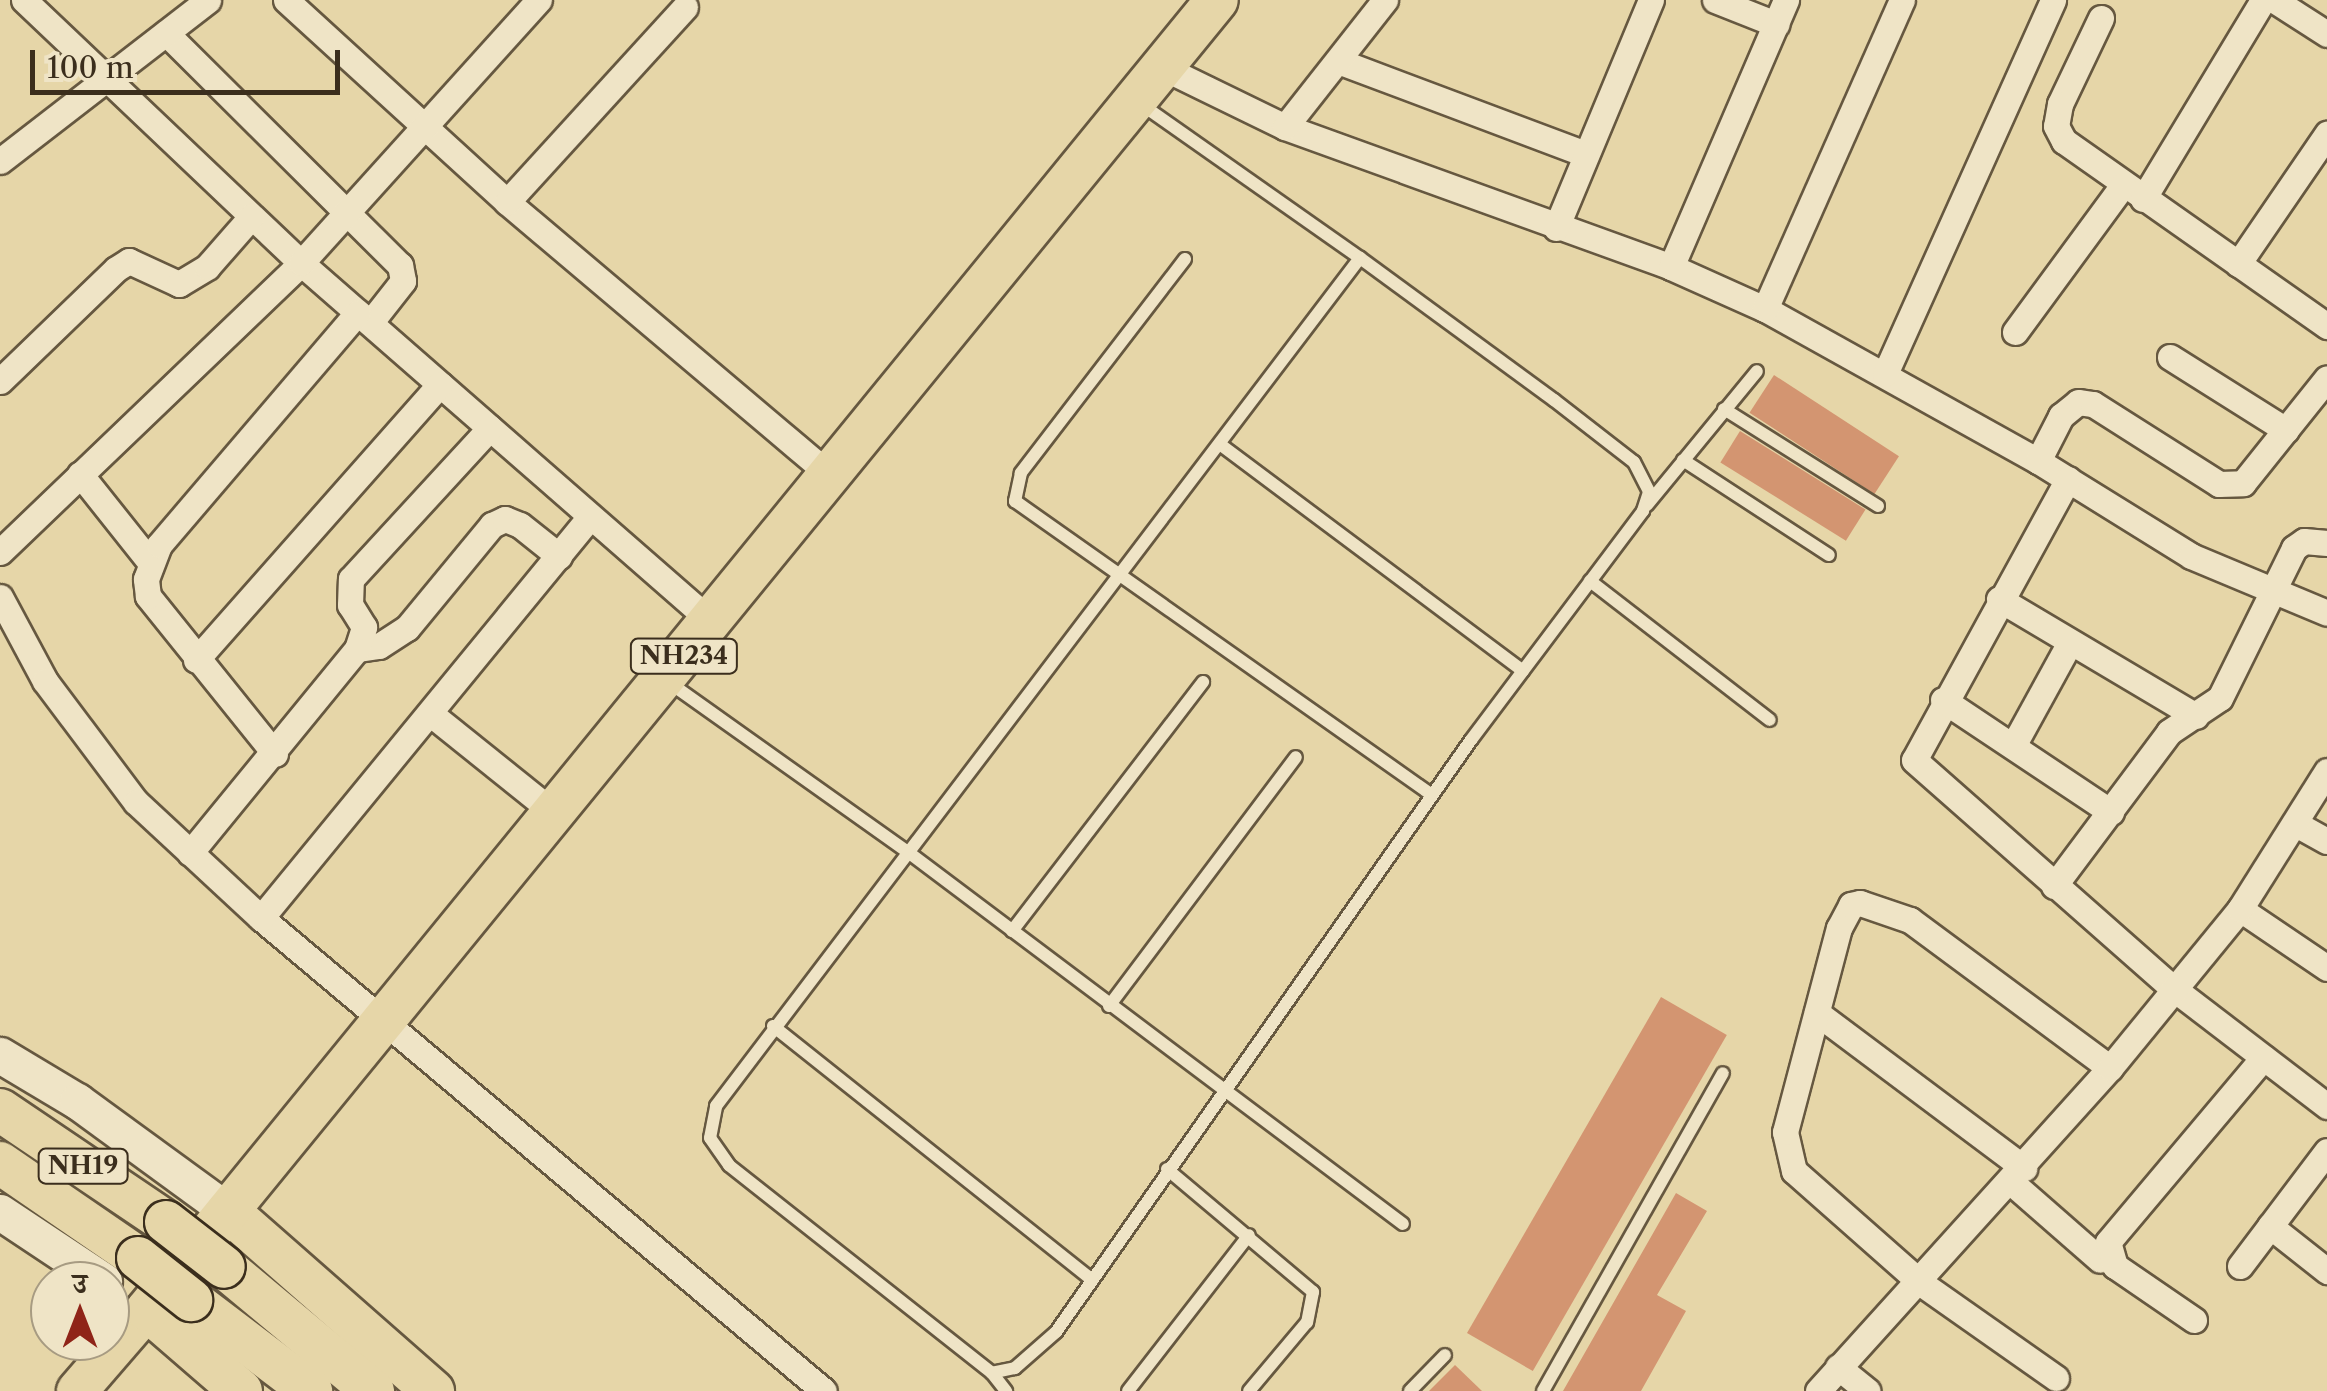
<!DOCTYPE html>
<meta charset="utf-8">
<style>
body{margin:0}
#map{position:relative;width:2327px;height:1391px;overflow:hidden;background:#e6d6a8;font-family:"Libre Caslon Text","Noto Serif Devanagari",serif}
div>[style]{position:absolute}
.building>*{inset:0;background:#d39571;transform-origin:0 0}
.roads{filter:drop-shadow(2px 0 #665840) drop-shadow(-2px 0 #665840) drop-shadow(0 2px #665840) drop-shadow(0 -2px #665840)}
.service>*{height:12px;margin:-6px;padding:0 6px;transform-origin:6px;border-radius:6px;background:#efe4c6}
.minor>*{height:25px;margin:-12.5px;padding:0 12.5px;transform-origin:12.5px;border-radius:12.5px;background:#efe4c6}
.secondary>*{height:35px;margin:-17.5px;padding:0 17.5px;transform-origin:17.5px;border-radius:17.5px;background:#efe4c6}
.primary>*{height:40px;margin:-20px;padding:0 20px;transform-origin:20px;border-radius:20px;background:#e6d6a8}
.trunk>*{height:42px;margin:-21px;padding:0 21px;transform-origin:21px;border-radius:21px;background:#e6d6a8}
.bridges{filter:drop-shadow(2px 0 #3b2e1d) drop-shadow(-2px 0 #3b2e1d) drop-shadow(0 2px #3b2e1d) drop-shadow(0 -2px #3b2e1d)}
.trunk-bridge>*{height:42px;margin:-21px;padding:0 21px;transform-origin:21px;border-radius:21px;background:#e6d6a8}
span{translate:-50% -50%;white-space:nowrap;text-align:center;line-height:1.15;-webkit-text-stroke:9px #efe4c6;paint-order:stroke}
.shield-label span{padding:2px 8px;background:#efe4c6;border:2px solid;border-radius:8px;-webkit-text-stroke-width:0}
.shield-label{font-size:25px;color:#3b2e1d;font-weight:700}
.north{position:absolute;left:30px;top:1261px;width:100px;height:100px;box-sizing:border-box;background:#efe4c6;border:2px solid #a79b82;border-radius:50%;rotate:0deg;font-size:28px;font-weight:700;line-height:40px;text-align:center;color:#3b2e1d}
.north::after{content:'';display:block;margin:auto;width:35px;height:45px;background:#8f2418;clip-path:polygon(50% 0,100% 100%,50% 72%,0 100%)}
.scale{position:absolute;left:30px;top:50px;width:310px;height:45px;box-sizing:border-box;border:5px solid #3b2e1d;border-top:0;padding-left:12px;font-size:30px;line-height:35px;white-space:nowrap;color:#3b2e1d;-webkit-text-stroke:8px #efe4c6;paint-order:stroke}
</style>
<div id="map">
<div class="building">
<div style="left:1774px;top:375px;width:149px;height:45px;rotate:33deg"></div>
<div style="left:1740px;top:431px;width:148px;height:37px;rotate:32deg"></div>
<div style="left:1661px;top:997px;width:76px;height:388px;rotate:30deg"></div>
<div style="clip-path:polygon(1676px 1193px,1707px 1211px,1657px 1295px,1686px 1311px,1641px 1391px,1563px 1391px)"></div>
<div style="clip-path:polygon(1455px 1365px,1482px 1391px,1429px 1391px)"></div>
</div>
<div class="roads">
<div class="service">
<div style="left:1141px;top:104px;width:268px;rotate:35.1deg"></div>
<div style="left:1360px;top:258px;width:240px;rotate:36.2deg"></div>
<div style="left:1554px;top:400px;width:101px;rotate:37.8deg"></div>
<div style="left:1634px;top:462px;width:34px;rotate:63deg"></div>
<div style="left:1649px;top:492px;width:20px;rotate:108deg"></div>
<div style="left:1643px;top:511px;width:286px;rotate:126.9deg"></div>
<div style="left:1471px;top:740px;width:723px;rotate:125.03deg"></div>
<div style="left:1056px;top:1332px;width:55px;rotate:138.7deg"></div>
<div style="left:1015px;top:1368px;width:24px;rotate:168deg"></div>
<div style="left:992px;top:1373px;width:335px;rotate:-141.7deg"></div>
<div style="left:729px;top:1165px;width:33px;rotate:-125deg"></div>
<div style="left:710px;top:1138px;width:33px;rotate:-79deg"></div>
<div style="left:716px;top:1106px;width:1065px;rotate:-52.79deg"></div>
<div style="left:1185px;top:259px;width:270px;rotate:127.5deg"></div>
<div style="left:1021px;top:473px;width:29px;rotate:102deg"></div>
<div style="left:1015px;top:501px;width:510px;rotate:35.19deg"></div>
<div style="left:1724px;top:409px;width:182px;rotate:32.2deg"></div>
<div style="left:1221px;top:445px;width:377px;rotate:36.8deg"></div>
<div style="left:1683px;top:460px;width:174px;rotate:33.1deg"></div>
<div style="left:1647px;top:505px;width:173px;rotate:-50.6deg"></div>
<div style="left:1590px;top:581px;width:227px;rotate:37.7deg"></div>
<div style="left:667px;top:681px;width:296px;rotate:35.4deg"></div>
<div style="left:908px;top:852px;width:619px;rotate:36.93deg"></div>
<div style="left:1012px;top:931px;width:314px;rotate:-52.5deg"></div>
<div style="left:1109px;top:1006px;width:311px;rotate:-53.1deg"></div>
<div style="left:773px;top:1026px;width:408px;rotate:38.5deg"></div>
<div style="left:1167px;top:1169px;width:191px;rotate:40.1deg"></div>
<div style="left:1313px;top:1292px;width:31px;rotate:101deg"></div>
<div style="left:1307px;top:1322px;width:90px;rotate:130deg"></div>
<div style="left:992px;top:1373px;width:23px;rotate:52deg"></div>
<div style="left:1128px;top:1391px;width:197px;rotate:-52.2deg"></div>
<div style="left:1410px;top:1391px;width:50px;rotate:-45.8deg"></div>
<div style="left:1543px;top:1391px;width:365px;rotate:-60.5deg"></div>
</div>
<div class="minor">
<div style="left:24px;top:0;width:382px;rotate:43.5deg"></div>
<div style="left:301px;top:263px;width:546px;rotate:41.14deg"></div>
<div style="left:286px;top:0;width:299px;rotate:42.4deg"></div>
<div style="left:507px;top:202px;width:426px;rotate:40.2deg"></div>
<div style="left:1715px;top:0;width:66px;rotate:21.5deg"></div>
<div style="left:2274px;top:0;width:63px;rotate:32.7deg"></div>
<div style="left:2101px;top:18px;width:95px;rotate:115.5deg"></div>
<div style="left:2060px;top:104px;width:22px;rotate:100deg"></div>
<div style="left:2056px;top:126px;width:17px;rotate:62deg"></div>
<div style="left:2064px;top:141px;width:322px;rotate:35.1deg"></div>
<div style="left:166px;top:33px;width:330px;rotate:44.8deg"></div>
<div style="left:400px;top:265px;width:16px;rotate:79deg"></div>
<div style="left:403px;top:281px;width:53px;rotate:128.2deg"></div>
<div style="left:1338px;top:61px;width:265px;rotate:20.6deg"></div>
<div style="left:1162px;top:67px;width:137px;rotate:26deg"></div>
<div style="left:1285px;top:127px;width:411px;rotate:19.9deg"></div>
<div style="left:1671px;top:267px;width:103px;rotate:24.1deg"></div>
<div style="left:1765px;top:309px;width:312px;rotate:29.1deg"></div>
<div style="left:2038px;top:461px;width:180px;rotate:31.8deg"></div>
<div style="left:2191px;top:556px;width:147px;rotate:22.7deg"></div>
<div style="left:1285px;top:127px;width:162px;rotate:-51.8deg"></div>
<div style="left:0;top:161px;width:263px;rotate:-37.7deg"></div>
<div style="left:2143px;top:199px;width:232px;rotate:-58.9deg"></div>
<div style="left:507px;top:202px;width:264px;rotate:-47.6deg"></div>
<div style="left:1556px;top:228px;width:247px;rotate:-67.4deg"></div>
<div style="left:2238px;top:264px;width:158px;rotate:-55.6deg"></div>
<div style="left:1671px;top:267px;width:291px;rotate:-66.7deg"></div>
<div style="left:1765px;top:309px;width:338px;rotate:-66.1deg"></div>
<div style="left:2015px;top:332px;width:182px;rotate:-53.7deg"></div>
<div style="left:2170px;top:357px;width:137px;rotate:32.2deg"></div>
<div style="left:1885px;top:374px;width:410px;rotate:-65.8deg"></div>
<div style="left:0;top:381px;width:161px;rotate:-44deg"></div>
<div style="left:116px;top:269px;width:15px;rotate:-32deg"></div>
<div style="left:129px;top:261px;width:55px;rotate:24.7deg"></div>
<div style="left:179px;top:284px;width:33px;rotate:-31deg"></div>
<div style="left:207px;top:267px;width:67px;rotate:-48.7deg"></div>
<div style="left:2038px;top:461px;width:51px;rotate:-62.9deg"></div>
<div style="left:2061px;top:416px;width:22px;rotate:-39deg"></div>
<div style="left:2078px;top:402px;width:15px;rotate:8deg"></div>
<div style="left:2093px;top:404px;width:149px;rotate:32.4deg"></div>
<div style="left:2219px;top:484px;width:24px;rotate:-2deg"></div>
<div style="left:2243px;top:483px;width:134px;rotate:-51.3deg"></div>
<div style="left:80px;top:474px;width:112px;rotate:51.5deg"></div>
<div style="left:2068px;top:479px;width:320px;rotate:118.7deg"></div>
<div style="left:1914px;top:760px;width:346px;rotate:41.4deg"></div>
<div style="left:2174px;top:989px;width:193px;rotate:37.4deg"></div>
<div style="left:0;top:552px;width:417px;rotate:-43.8deg"></div>
<div style="left:301px;top:263px;width:355px;rotate:-47.9deg"></div>
<div style="left:0;top:597px;width:95px;rotate:61.8deg"></div>
<div style="left:45px;top:681px;width:151px;rotate:53.1deg"></div>
<div style="left:136px;top:802px;width:171px;rotate:42.9deg"></div>
<div style="left:261px;top:918px;width:735px;rotate:40.04deg"></div>
<div style="left:1999px;top:599px;width:229px;rotate:30.7deg"></div>
<div style="left:357px;top:649px;width:22px;rotate:-8deg"></div>
<div style="left:379px;top:646px;width:33px;rotate:-33deg"></div>
<div style="left:407px;top:628px;width:134px;rotate:-50.5deg"></div>
<div style="left:492px;top:525px;width:14px;rotate:-25deg"></div>
<div style="left:505px;top:519px;width:16px;rotate:22deg"></div>
<div style="left:520px;top:525px;width:50px;rotate:38.5deg"></div>
<div style="left:196px;top:660px;width:368px;rotate:-48.5deg"></div>
<div style="left:1943px;top:700px;width:202px;rotate:33.7deg"></div>
<div style="left:431px;top:714px;width:158px;rotate:38.8deg"></div>
<div style="left:2013px;top:746px;width:116px;rotate:-61.2deg"></div>
<div style="left:275px;top:754px;width:203px;rotate:-128.8deg"></div>
<div style="left:148px;top:596px;width:17px;rotate:-97deg"></div>
<div style="left:146px;top:579px;width:36px;rotate:-69deg"></div>
<div style="left:159px;top:545px;width:306px;rotate:-49.5deg"></div>
<div style="left:2296px;top:824px;width:35px;rotate:29deg"></div>
<div style="left:190px;top:853px;width:264px;rotate:-50.7deg"></div>
<div style="left:357px;top:649px;width:23px;rotate:-72deg"></div>
<div style="left:364px;top:627px;width:26px;rotate:-122deg"></div>
<div style="left:350px;top:605px;width:26px;rotate:-88deg"></div>
<div style="left:351px;top:579px;width:205px;rotate:-47.4deg"></div>
<div style="left:2054px;top:886px;width:192px;rotate:-53.2deg"></div>
<div style="left:2169px;top:732px;width:61px;rotate:-33.7deg"></div>
<div style="left:2220px;top:698px;width:167px;rotate:-63.7deg"></div>
<div style="left:2294px;top:548px;width:12px;rotate:-35deg"></div>
<div style="left:2304px;top:541px;width:23px;rotate:5deg"></div>
<div style="left:2240px;top:909px;width:105px;rotate:34.1deg"></div>
<div style="left:261px;top:918px;width:517px;rotate:-50.65deg"></div>
<div style="left:1817px;top:1013px;width:259px;rotate:36.8deg"></div>
<div style="left:2011px;top:1182px;width:118px;rotate:41.2deg"></div>
<div style="left:2270px;top:1226px;width:73px;rotate:38.3deg"></div>
<div style="left:2240px;top:1266px;width:144px;rotate:-52.9deg"></div>
<div style="left:2194px;top:1320px;width:96px;rotate:-145.6deg"></div>
<div style="left:2115px;top:1266px;width:25px;rotate:-106deg"></div>
<div style="left:2108px;top:1242px;width:241px;rotate:-49.9deg"></div>
<div style="left:1838px;top:1367px;width:38px;rotate:39deg"></div>
<div style="left:2056px;top:1378px;width:165px;rotate:-144.9deg"></div>
<div style="left:1921px;top:1283px;width:169px;rotate:-138.6deg"></div>
<div style="left:1794px;top:1171px;width:40px;rotate:-103deg"></div>
<div style="left:1785px;top:1132px;width:211px;rotate:-75.2deg"></div>
<div style="left:1839px;top:928px;width:26px;rotate:-62deg"></div>
<div style="left:1851px;top:905px;width:9px;rotate:-13deg"></div>
<div style="left:1860px;top:903px;width:53px;rotate:18.8deg"></div>
<div style="left:1910px;top:920px;width:249px;rotate:36.5deg"></div>
<div style="left:1818px;top:1391px;width:435px;rotate:-47.9deg"></div>
<div style="left:2110px;top:1068px;width:205px;rotate:-50.7deg"></div>
<div style="left:2240px;top:909px;width:163px;rotate:-57.8deg"></div>
</div>
<div class="secondary">
<div style="left:0;top:1055px;width:90px;rotate:30.9deg"></div>
<div style="left:77px;top:1101px;width:187px;rotate:36.1deg"></div>
<div style="left:0;top:1212px;width:125px;rotate:33.6deg"></div>
</div>
<div class="primary">
<div style="left:77px;top:1391px;width:107px;rotate:-49.2deg"></div>
</div>
<div class="trunk">
<div style="left:0;top:1110px;width:200px;rotate:34deg"></div>
<div style="left:0;top:1163px;width:168px;rotate:34.5deg"></div>
<div style="left:228px;top:1211px;width:273px;rotate:41.3deg"></div>
<div style="left:224px;top:1267px;width:194px;rotate:39.8deg"></div>
<div style="left:191px;top:1300px;width:151px;rotate:37.2deg"></div>
<div style="left:241px;top:1391px;width:124px;rotate:-139.2deg"></div>
<div style="left:147px;top:1310px;width:1691px;rotate:-50.76deg"></div>
</div>
</div>
<div class="bridges">
<div class="trunk-bridge">
<div style="left:166px;top:1222px;width:73px;rotate:37.8deg"></div>
<div style="left:138px;top:1258px;width:68px;rotate:38.4deg"></div>
</div>
</div>
<div class="shield-label">
<span style="left:684px;top:656px">NH234</span>
<span style="left:83px;top:1166px">NH19</span>
</div>
<div class="north">उ</div>
<div class="scale">100 m</div>
</div>
